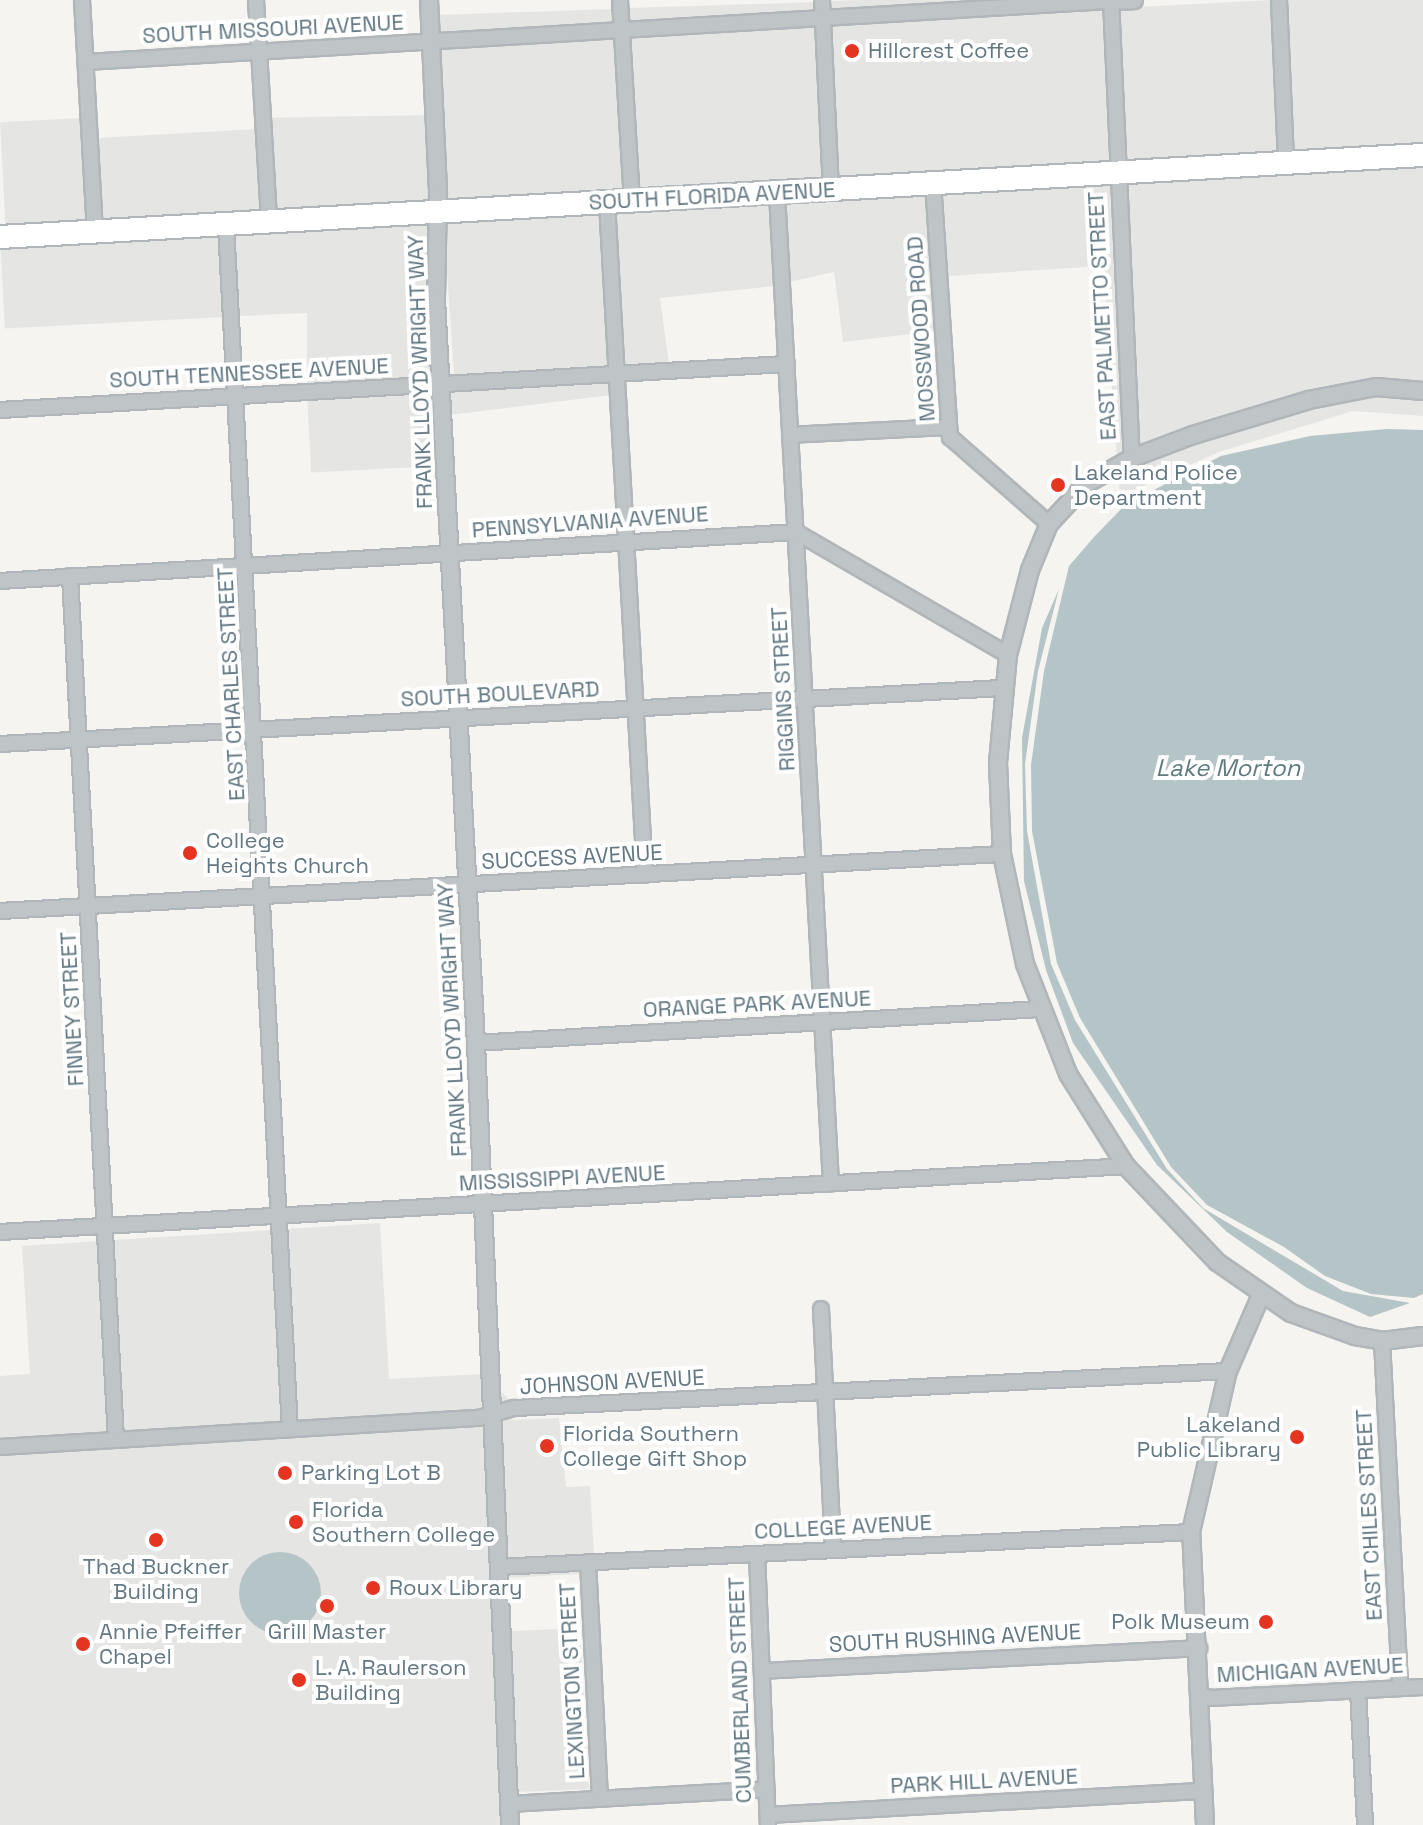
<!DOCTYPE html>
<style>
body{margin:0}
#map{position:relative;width:1423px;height:1825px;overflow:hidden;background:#f5f4f0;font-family:"Space Grotesk",sans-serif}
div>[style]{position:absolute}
.built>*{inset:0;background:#e5e6e4;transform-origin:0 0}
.water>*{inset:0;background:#b5c4c6}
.round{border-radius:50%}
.roads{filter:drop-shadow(2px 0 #b0b6b9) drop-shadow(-2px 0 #b0b6b9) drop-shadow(0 2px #b0b6b9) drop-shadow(0 -2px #b0b6b9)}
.minor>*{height:14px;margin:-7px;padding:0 7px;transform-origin:7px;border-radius:7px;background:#bfc4c6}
.tertiary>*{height:16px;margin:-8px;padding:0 8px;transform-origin:8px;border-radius:8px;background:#bfc4c6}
.primary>*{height:22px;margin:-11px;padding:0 11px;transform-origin:11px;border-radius:11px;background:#fff}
.dots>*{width:22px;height:22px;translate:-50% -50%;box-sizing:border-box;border:4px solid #fff;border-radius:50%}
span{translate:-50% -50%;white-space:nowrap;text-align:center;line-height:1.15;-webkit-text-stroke:8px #fff;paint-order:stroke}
.street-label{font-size:22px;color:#637882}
.poi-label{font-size:22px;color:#637882}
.left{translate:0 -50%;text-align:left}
.right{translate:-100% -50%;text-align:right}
.water-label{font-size:24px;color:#5f7b7f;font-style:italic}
</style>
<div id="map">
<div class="built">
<div style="clip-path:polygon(862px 0,1026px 0,830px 11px,829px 1px)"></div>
<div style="left:1272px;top:0;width:157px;height:155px;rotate:87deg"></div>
<div style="left:1286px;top:0;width:137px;height:156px"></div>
<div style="clip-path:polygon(816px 2px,817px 11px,628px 23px,627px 8px)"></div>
<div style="left:1104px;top:7px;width:159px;height:274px;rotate:87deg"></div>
<div style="clip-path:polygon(614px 9px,615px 24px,437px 36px,436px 15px)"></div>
<div style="left:817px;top:23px;width:161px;height:188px;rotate:88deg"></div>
<div style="left:616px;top:36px;width:159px;height:178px;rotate:87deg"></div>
<div style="left:429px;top:115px;width:91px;height:160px;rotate:89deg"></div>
<div style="clip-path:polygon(95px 117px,98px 138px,257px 129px,262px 216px,101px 226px)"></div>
<div style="left:82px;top:118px;width:108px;height:82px;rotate:87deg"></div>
<div style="clip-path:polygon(1423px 160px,1423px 386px,1377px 381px,1138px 450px,1124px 177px)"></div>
<div style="clip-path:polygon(1110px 178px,1125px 455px,1117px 459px,1103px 266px,947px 276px,940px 188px)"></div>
<div style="clip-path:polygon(927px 189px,937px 331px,843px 342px,834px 272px,789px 282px,784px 198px)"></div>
<div style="clip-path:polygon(770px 199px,776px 286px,660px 298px,669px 364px,623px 367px,613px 208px)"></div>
<div style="left:600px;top:209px;width:158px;height:157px;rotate:86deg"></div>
<div style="clip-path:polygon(430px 218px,434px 379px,307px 386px,307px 313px,238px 316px,233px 230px)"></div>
<div style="left:220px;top:231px;width:86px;height:220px;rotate:87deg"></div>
<div style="clip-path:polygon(610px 380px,611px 395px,449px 415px,447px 389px)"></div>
<div style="left:434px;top:390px;width:76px;height:127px;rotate:87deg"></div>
<div style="clip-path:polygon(1376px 393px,1423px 397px,1423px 416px,1353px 411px,1219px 452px,1120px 497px,1118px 472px,1139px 462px,1271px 417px)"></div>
<div style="clip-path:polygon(380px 1223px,389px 1379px,482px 1374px,510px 1400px,511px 1420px,559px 1418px,566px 1487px,590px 1486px,594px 1555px,578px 1574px,507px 1578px,511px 1631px,580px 1628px,589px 1789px,518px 1792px,519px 1825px,0 1825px,0 1376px,30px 1374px,22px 1246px)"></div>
</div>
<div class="water">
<div style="clip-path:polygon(1387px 429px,1423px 430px,1423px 1294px,1414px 1298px,1371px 1294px,1325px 1276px,1284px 1247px,1207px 1205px,1171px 1167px,1080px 1018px,1057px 963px,1032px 831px,1031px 765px,1044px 671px,1069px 566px,1094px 537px,1126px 504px,1221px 456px,1310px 436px)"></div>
<div style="clip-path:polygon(1059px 589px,1038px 671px,1025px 764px,1027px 831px,1051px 964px,1075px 1020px,1167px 1169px,1203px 1208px,1343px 1291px,1410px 1303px,1370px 1317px,1307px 1288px,1227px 1232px,1157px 1165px,1073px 1043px,1046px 970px,1024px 881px,1022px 738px,1042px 628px)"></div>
<div class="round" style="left:239px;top:1552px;width:82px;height:82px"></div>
</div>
<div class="roads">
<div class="minor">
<div style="left:82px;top:0;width:232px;rotate:86.8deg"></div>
<div style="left:256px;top:0;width:222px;rotate:86.6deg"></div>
<div style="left:620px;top:0;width:201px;rotate:86.6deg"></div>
<div style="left:822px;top:0;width:190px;rotate:87.3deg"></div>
<div style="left:1111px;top:0;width:458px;rotate:87.4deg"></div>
<div style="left:1279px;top:0;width:162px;rotate:87.5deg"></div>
<div style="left:86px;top:62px;width:1027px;rotate:-3.41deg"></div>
<div style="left:933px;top:182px;width:256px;rotate:86.2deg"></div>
<div style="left:950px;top:437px;width:132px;rotate:41.3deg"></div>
<div style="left:777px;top:193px;width:992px;rotate:86.88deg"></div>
<div style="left:607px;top:202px;width:674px;rotate:86.77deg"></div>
<div style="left:226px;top:225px;width:1206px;rotate:86.96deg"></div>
<div style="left:0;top:410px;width:788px;rotate:-3.35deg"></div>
<div style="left:790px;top:435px;width:159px;rotate:-2.9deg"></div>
<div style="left:70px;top:576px;width:864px;rotate:86.95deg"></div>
<div style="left:0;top:581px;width:798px;rotate:-3.52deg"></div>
<div style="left:796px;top:532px;width:245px;rotate:30.1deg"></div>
<div style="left:0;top:744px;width:1005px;rotate:-3.2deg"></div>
<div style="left:0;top:911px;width:1004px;rotate:-3.26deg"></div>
<div style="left:476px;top:1043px;width:565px;rotate:-3.45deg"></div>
<div style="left:0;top:1232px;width:1128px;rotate:-3.35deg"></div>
<div style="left:821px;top:1309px;width:241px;rotate:87.1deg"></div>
<div style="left:1382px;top:1341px;width:346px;rotate:87deg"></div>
<div style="left:0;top:1447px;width:480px;rotate:-3.5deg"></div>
<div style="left:479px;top:1418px;width:37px;rotate:-16deg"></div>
<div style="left:515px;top:1408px;width:714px;rotate:-2.97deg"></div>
<div style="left:757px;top:1554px;width:271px;rotate:87.7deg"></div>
<div style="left:588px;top:1562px;width:237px;rotate:87.1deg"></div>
<div style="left:498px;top:1567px;width:694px;rotate:-2.89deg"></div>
<div style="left:762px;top:1671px;width:438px;rotate:-3deg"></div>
<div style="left:1358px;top:1690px;width:135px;rotate:87deg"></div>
<div style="left:1199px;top:1695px;width:12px;rotate:14deg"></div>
<div style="left:1211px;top:1698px;width:212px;rotate:-3deg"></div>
<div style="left:509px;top:1804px;width:258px;rotate:-3.3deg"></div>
<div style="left:768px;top:1815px;width:436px;rotate:-3.2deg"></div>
</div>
<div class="tertiary">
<div style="left:429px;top:0;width:194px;rotate:87.3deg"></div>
<div style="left:438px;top:194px;width:106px;rotate:91.1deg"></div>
<div style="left:436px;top:300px;width:744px;rotate:86.92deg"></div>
<div style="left:476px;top:1043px;width:783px;rotate:87.51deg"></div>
<div style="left:1111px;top:1px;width:23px;rotate:-2deg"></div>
<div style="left:1423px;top:391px;width:47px;rotate:-175.1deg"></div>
<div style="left:1376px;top:387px;width:68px;rotate:169deg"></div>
<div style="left:1309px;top:400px;width:121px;rotate:163.2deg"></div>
<div style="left:1193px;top:435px;width:65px;rotate:159.3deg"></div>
<div style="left:1132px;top:458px;width:53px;rotate:150.5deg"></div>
<div style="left:1086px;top:484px;width:54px;rotate:132.8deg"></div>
<div style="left:1049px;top:524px;width:50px;rotate:112.4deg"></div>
<div style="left:1030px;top:570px;width:88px;rotate:104.5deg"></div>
<div style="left:1008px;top:655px;width:108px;rotate:95.3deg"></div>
<div style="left:998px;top:763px;width:91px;rotate:87.5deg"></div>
<div style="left:1002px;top:854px;width:112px;rotate:78.2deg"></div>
<div style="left:1025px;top:964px;width:118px;rotate:68.6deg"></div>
<div style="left:1068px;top:1074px;width:109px;rotate:57.8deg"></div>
<div style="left:1126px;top:1166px;width:132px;rotate:46.5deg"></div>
<div style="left:1217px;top:1262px;width:90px;rotate:34.6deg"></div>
<div style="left:1291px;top:1313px;width:68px;rotate:19.8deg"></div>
<div style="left:1355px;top:1336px;width:27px;rotate:10deg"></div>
<div style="left:1382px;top:1341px;width:41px;rotate:-7deg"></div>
<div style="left:1205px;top:1825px;width:293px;rotate:-92.7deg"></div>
<div style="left:1191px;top:1532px;width:165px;rotate:-77.1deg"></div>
<div style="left:1228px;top:1371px;width:83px;rotate:-66.5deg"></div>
</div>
<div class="primary">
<div style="left:0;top:237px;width:1425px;rotate:-3.3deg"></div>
</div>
</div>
<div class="dots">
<div style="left:852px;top:51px;background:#e53520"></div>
<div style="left:1058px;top:485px;background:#e53520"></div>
<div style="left:190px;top:853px;background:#e53520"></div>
<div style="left:1297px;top:1437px;background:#e53520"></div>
<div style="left:547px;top:1446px;background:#e53520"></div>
<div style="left:285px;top:1473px;background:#e53520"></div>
<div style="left:296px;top:1522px;background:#e53520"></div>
<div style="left:156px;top:1540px;background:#e53520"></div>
<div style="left:373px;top:1588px;background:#e53520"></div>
<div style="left:327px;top:1606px;background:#e53520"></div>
<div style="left:1266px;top:1622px;background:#e53520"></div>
<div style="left:83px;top:1644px;background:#e53520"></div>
<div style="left:299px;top:1680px;background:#e53520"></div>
</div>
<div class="street-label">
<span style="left:273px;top:29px;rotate:-3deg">SOUTH MISSOURI AVENUE</span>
<span style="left:712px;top:196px;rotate:-3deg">SOUTH FLORIDA AVENUE</span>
<span style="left:1102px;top:316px;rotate:-93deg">EAST PALMETTO STREET</span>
<span style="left:921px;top:329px;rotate:-94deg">MOSSWOOD ROAD</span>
<span style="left:420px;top:372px;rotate:-92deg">FRANK LLOYD WRIGHT WAY</span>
<span style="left:249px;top:373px;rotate:-3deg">SOUTH TENNESSEE AVENUE</span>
<span style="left:590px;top:522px;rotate:-4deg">PENNSYLVANIA AVENUE</span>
<span style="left:231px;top:684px;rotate:-93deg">EAST CHARLES STREET</span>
<span style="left:783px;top:689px;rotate:-93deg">RIGGINS STREET</span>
<span style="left:500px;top:694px;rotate:-3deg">SOUTH BOULEVARD</span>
<span style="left:572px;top:857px;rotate:-3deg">SUCCESS AVENUE</span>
<span style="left:757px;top:1004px;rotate:-3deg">ORANGE PARK AVENUE</span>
<span style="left:72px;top:1009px;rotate:-93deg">FINNEY STREET</span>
<span style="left:452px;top:1020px;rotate:-93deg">FRANK LLOYD WRIGHT WAY</span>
<span style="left:562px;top:1178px;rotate:-3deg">MISSISSIPPI AVENUE</span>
<span style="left:612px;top:1382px;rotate:-3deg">JOHNSON AVENUE</span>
<span style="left:1369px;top:1515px;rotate:-93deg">EAST CHILES STREET</span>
<span style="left:843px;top:1527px;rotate:-3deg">COLLEGE AVENUE</span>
<span style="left:955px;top:1638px;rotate:-3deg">SOUTH RUSHING AVENUE</span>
<span style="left:1310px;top:1670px;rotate:-3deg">MICHIGAN AVENUE</span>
<span style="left:572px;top:1681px;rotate:-93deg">LEXINGTON STREET</span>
<span style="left:740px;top:1690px;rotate:-92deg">CUMBERLAND STREET</span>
<span style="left:984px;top:1781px;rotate:-3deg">PARK HILL AVENUE</span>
</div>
<div class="poi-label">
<span class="left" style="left:868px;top:51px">Hillcrest Coffee</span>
<span class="left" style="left:1074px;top:485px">Lakeland Police<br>Department</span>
<span class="left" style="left:206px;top:853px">College<br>Heights Church</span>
<span class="right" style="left:1281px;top:1437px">Lakeland<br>Public Library</span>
<span class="left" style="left:563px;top:1446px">Florida Southern<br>College Gift Shop</span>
<span class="left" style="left:301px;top:1473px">Parking Lot B</span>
<span class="left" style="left:312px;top:1522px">Florida<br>Southern College</span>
<span style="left:156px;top:1579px">Thad Buckner<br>Building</span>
<span class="left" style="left:389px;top:1588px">Roux Library</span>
<span class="right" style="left:1250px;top:1622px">Polk Museum</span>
<span class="left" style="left:99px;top:1644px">Annie Pfeiffer<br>Chapel</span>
<span style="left:327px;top:1632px">Grill Master</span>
<span class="left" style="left:315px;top:1680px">L. A. Raulerson<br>Building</span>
</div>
<div class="water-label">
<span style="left:1228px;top:768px">Lake Morton</span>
</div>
</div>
